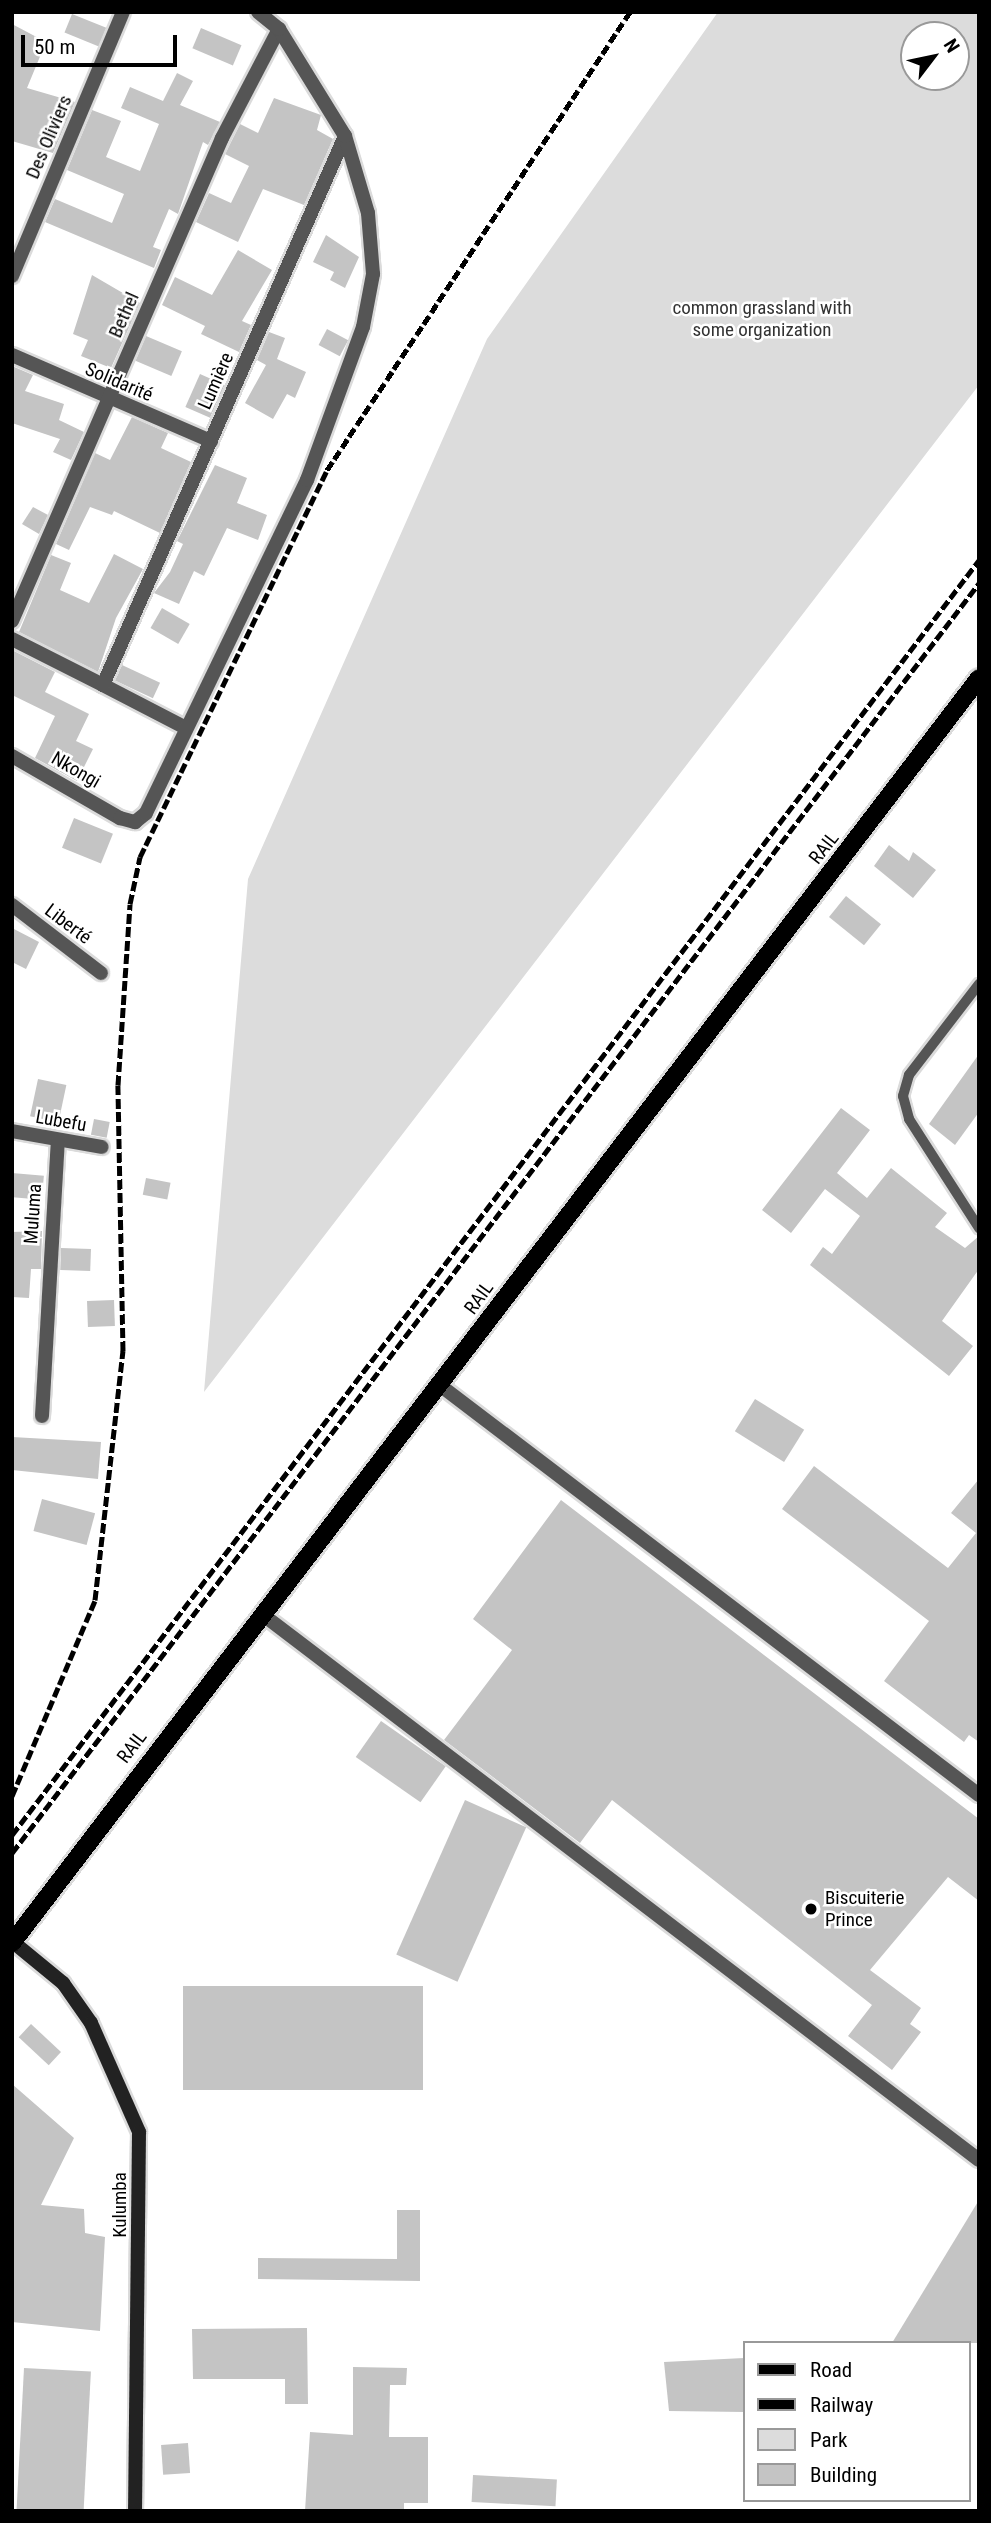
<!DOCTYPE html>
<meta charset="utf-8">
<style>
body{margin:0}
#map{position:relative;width:991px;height:2523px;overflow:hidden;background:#fff;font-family:"Roboto Condensed",sans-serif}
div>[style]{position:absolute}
.green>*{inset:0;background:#dcdcdc}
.building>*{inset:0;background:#c4c4c4;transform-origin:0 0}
.roads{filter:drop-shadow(2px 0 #dbdbdb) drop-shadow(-2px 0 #dbdbdb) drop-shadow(0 2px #dbdbdb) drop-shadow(0 -2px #dbdbdb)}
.lane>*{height:10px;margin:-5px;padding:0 5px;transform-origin:5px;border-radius:5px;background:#555}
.street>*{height:14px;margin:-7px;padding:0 7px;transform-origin:7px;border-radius:7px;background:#555}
.secondary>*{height:14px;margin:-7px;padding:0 7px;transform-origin:7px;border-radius:7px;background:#222}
.primary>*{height:18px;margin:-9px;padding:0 9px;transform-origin:9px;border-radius:9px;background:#000}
.rail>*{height:5px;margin-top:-2.5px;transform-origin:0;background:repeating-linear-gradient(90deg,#000 0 10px,transparent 0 13.5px)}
.dots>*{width:19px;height:19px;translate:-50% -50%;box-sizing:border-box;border:4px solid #fff;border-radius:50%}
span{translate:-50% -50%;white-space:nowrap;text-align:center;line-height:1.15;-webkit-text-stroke:5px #fff;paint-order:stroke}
.street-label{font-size:19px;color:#000}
.park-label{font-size:19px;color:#333}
.poi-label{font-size:19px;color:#000}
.left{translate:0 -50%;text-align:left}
.frame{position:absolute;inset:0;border:14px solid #000;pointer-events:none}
.legend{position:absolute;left:743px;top:2341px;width:228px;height:161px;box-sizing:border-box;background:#fff;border:2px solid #999;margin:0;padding:9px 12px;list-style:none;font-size:21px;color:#000}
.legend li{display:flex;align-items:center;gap:14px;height:35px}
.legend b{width:35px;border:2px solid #999}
.north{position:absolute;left:900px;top:21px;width:70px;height:70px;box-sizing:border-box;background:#fff;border:2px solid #999;border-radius:50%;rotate:58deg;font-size:19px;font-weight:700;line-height:28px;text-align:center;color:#000}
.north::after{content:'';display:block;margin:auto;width:24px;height:32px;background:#000;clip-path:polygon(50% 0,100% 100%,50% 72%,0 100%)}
.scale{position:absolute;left:21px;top:35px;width:156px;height:32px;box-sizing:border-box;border:4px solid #000;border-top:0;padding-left:9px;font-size:21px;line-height:24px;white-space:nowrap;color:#000;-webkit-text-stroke:5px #fff;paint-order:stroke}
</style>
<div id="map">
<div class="green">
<div style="clip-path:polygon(evenodd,718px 12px,979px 12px,979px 385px,204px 1392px,248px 879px,487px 339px,718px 12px,914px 35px,956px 35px,956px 77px,914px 77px,914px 35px)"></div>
</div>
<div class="building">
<div style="left:72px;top:14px;width:37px;height:20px;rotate:22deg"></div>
<div style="clip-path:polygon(12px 24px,46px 42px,27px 88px,75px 102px,53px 153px,12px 141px)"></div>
<div style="left:201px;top:28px;width:44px;height:22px;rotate:23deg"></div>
<div style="clip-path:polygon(177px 73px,193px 81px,180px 105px,220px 122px,208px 145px,203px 142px,178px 214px,169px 209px,153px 247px,161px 250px,154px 268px,45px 222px,55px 199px,112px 223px,124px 194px,67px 170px,92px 110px,121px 121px,106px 157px,140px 171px,159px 124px,121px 108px,130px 87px,163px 101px)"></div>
<div style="clip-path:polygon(274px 98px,321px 115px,317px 130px,333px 139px,304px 205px,263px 189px,238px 242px,196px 222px,209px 193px,231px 203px,249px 166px,225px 154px,240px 124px,258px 133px)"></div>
<div style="clip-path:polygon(326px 235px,359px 257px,345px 288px,330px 280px,334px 272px,313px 262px)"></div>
<div style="clip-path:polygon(238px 250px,272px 270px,242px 321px,251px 325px,239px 352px,201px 334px,205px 326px,162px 305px,175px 277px,212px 295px)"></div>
<div style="clip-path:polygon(92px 275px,140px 303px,111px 368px,81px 356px,88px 340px,73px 334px)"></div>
<div style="left:327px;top:329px;width:24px;height:18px;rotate:28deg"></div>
<div style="clip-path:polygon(269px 332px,285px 338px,277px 359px,306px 372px,295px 398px,287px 394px,273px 419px,245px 403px,266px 365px,257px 360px)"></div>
<div style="left:146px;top:336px;width:39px;height:27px;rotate:23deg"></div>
<div style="clip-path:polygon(12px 366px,33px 375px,25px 391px,64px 404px,59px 420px,84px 432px,71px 460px,53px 452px,60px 439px,12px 423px)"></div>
<div style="left:200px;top:374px;width:27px;height:36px;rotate:24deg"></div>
<div style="clip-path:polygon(132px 417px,168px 433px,161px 448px,191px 462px,160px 533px,114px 511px,112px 515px,90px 507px,69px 550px,56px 544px,95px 453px,110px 460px)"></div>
<div style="clip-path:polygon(215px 465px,247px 478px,237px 503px,267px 515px,258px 540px,227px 528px,204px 576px,194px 571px,179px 604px,154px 593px,170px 572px,183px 544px,177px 541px)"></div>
<div style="clip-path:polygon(33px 507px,48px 515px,39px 534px,22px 524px)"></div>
<div style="clip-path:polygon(114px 554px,143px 569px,116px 618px,98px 672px,19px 632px,51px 555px,71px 563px,60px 590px,89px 603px)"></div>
<div style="left:162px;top:608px;width:32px;height:23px;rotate:30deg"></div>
<div style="clip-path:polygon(12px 650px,55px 672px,45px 692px,89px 714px,76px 741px,93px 749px,77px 781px,35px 758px,55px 716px,12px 695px)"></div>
<div style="left:122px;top:665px;width:42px;height:17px;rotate:25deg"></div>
<div style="left:74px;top:818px;width:42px;height:32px;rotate:22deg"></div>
<div style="clip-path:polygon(889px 845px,909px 861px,913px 852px,936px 870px,913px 898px,874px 866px)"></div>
<div style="left:846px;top:896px;width:45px;height:27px;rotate:39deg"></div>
<div style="clip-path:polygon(12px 928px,39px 942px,26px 969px,12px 962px)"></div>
<div style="clip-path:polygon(979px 1054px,979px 1112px,955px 1145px,929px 1124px)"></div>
<div style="left:38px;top:1079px;width:29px;height:38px;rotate:12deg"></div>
<div style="clip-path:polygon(841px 1108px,870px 1130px,837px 1173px,867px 1198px,891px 1168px,947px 1213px,935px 1227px,965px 1248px,979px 1236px,979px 1269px,942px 1321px,973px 1346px,949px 1376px,810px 1265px,823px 1247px,832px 1254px,860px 1216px,825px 1189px,791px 1233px,762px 1210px)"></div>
<div style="left:94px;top:1119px;width:16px;height:16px;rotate:11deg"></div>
<div style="left:12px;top:1173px;width:32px;height:24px;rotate:5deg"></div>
<div style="left:146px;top:1178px;width:25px;height:17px;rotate:11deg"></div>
<div style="clip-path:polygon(42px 1231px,41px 1269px,31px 1269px,29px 1298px,12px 1297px,12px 1232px)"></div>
<div style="left:61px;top:1248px;width:30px;height:22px;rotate:2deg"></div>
<div style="left:114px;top:1300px;width:26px;height:27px;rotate:88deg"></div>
<div style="left:755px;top:1399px;width:58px;height:38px;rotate:32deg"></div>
<div style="clip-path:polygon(12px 1437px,101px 1442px,98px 1479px,12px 1470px)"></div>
<div style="clip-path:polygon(814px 1466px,948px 1568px,976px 1533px,951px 1513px,979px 1479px,979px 1742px,969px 1735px,964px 1742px,884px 1681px,929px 1621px,782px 1509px)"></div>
<div style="left:42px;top:1499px;width:55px;height:33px;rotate:15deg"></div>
<div style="clip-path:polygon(561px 1500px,979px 1819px,979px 1901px,948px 1877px,870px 1970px,921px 2008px,910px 2024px,921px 2032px,892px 2070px,848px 2036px,872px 2005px,612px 1800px,580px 1843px,444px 1740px,512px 1650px,473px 1619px)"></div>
<div style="left:381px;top:1721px;width:79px;height:44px;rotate:35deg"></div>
<div style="left:465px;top:1800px;width:67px;height:169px;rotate:24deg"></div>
<div style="left:183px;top:1986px;width:240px;height:104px"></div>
<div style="left:31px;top:2024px;width:41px;height:18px;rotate:43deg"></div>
<div style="clip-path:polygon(12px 2084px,74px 2138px,41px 2205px,84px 2209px,85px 2233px,105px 2237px,100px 2331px,12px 2322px)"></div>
<div style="clip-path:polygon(979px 2200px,979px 2343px,892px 2343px)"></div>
<div style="clip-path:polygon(397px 2210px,420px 2210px,420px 2281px,258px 2279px,258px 2258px,397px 2259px)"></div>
<div style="clip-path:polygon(307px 2328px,308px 2404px,285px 2404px,285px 2379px,193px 2379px,192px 2329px)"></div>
<div style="clip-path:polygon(744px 2358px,744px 2412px,669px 2411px,664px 2362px)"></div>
<div style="clip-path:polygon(353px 2367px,407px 2368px,406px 2385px,390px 2385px,389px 2437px,428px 2437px,428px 2503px,404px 2503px,404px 2511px,305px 2511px,310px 2432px,353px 2435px)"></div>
<div style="left:24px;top:2368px;width:67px;height:144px;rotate:3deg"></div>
<div style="left:188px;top:2443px;width:30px;height:27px;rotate:86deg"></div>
<div style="left:473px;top:2475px;width:84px;height:27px;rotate:3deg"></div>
</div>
<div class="roads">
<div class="lane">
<div style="left:979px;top:984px;width:115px;rotate:127.6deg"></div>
<div style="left:909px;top:1075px;width:22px;rotate:106deg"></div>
<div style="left:903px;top:1096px;width:24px;rotate:75deg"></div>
<div style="left:909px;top:1119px;width:130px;rotate:57.3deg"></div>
</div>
<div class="street">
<div style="left:12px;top:276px;width:286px;rotate:-67.2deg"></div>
<div style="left:12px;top:355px;width:217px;rotate:23.4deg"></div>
<div style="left:12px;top:621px;width:527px;rotate:-66.5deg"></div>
<div style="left:222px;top:138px;width:123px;rotate:-62.4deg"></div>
<div style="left:12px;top:639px;width:102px;rotate:26.8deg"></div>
<div style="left:186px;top:728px;width:93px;rotate:-152.6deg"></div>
<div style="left:103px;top:685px;width:600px;rotate:-66.21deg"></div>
<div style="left:12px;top:756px;width:125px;rotate:29.9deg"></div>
<div style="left:120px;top:818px;width:16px;rotate:15deg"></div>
<div style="left:135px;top:822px;width:14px;rotate:-39deg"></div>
<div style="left:146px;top:813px;width:370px;rotate:-64.2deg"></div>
<div style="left:307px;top:480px;width:163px;rotate:-69.9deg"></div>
<div style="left:363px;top:327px;width:54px;rotate:-79.3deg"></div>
<div style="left:373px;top:274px;width:61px;rotate:-94.7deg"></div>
<div style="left:368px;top:213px;width:80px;rotate:-106.6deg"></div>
<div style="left:345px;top:136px;width:126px;rotate:-121.7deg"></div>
<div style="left:279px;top:29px;width:27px;rotate:-141deg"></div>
<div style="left:12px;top:905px;width:112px;rotate:37.4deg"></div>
<div style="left:12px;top:1131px;width:91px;rotate:10.1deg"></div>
<div style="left:441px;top:1386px;width:676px;rotate:37.24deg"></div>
<div style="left:42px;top:1416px;width:275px;rotate:-86.7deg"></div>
<div style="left:262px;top:1614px;width:901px;rotate:37.29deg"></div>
</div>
<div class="secondary">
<div style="left:13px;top:1942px;width:65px;rotate:39.4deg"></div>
<div style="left:63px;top:1983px;width:49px;rotate:55deg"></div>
<div style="left:91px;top:2023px;width:119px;rotate:66.2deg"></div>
<div style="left:139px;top:2132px;width:379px;rotate:90.6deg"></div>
</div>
<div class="primary">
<div style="left:12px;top:1943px;width:1592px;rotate:-52.6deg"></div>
</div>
</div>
<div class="rail">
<div style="left:12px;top:1796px;width:213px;rotate:-67deg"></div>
<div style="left:95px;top:1600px;width:251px;rotate:-83.6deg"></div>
<div style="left:123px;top:1351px;width:266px;rotate:-91.1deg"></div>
<div style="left:118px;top:1085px;width:181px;rotate:-86.2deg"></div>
<div style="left:130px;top:904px;width:48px;rotate:-78deg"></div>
<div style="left:140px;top:857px;width:430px;rotate:-64.2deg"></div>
<div style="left:327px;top:470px;width:549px;rotate:-56.51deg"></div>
<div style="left:12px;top:1835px;width:1600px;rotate:-52.82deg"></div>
<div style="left:12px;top:1853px;width:1596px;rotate:-52.71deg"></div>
</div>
<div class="dots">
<div style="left:811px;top:1909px;background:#000"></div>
</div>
<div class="street-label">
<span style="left:49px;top:137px;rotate:-67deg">Des Oliviers</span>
<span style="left:124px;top:315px;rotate:-66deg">Bethel</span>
<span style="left:216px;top:381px;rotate:-66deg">Lumière</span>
<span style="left:119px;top:382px;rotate:23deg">Solidarité</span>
<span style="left:76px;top:770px;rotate:30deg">Nkongi</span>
<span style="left:824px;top:848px;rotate:-52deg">RAIL</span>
<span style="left:68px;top:924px;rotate:37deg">Liberté</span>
<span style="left:61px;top:1121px;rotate:10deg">Lubefu</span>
<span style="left:33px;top:1214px;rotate:-86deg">Muluma</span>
<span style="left:479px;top:1298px;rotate:-54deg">RAIL</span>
<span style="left:132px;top:1747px;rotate:-53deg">RAIL</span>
<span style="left:120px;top:2205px;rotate:-90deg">Kulumba</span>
</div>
<div class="park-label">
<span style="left:762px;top:319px">common grassland with<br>some organization</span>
</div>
<div class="poi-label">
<span class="left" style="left:825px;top:1909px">Biscuiterie<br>Prince</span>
</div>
<div class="frame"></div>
<ul class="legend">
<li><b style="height:9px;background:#000"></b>Road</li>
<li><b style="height:9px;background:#000"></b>Railway</li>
<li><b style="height:19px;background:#dcdcdc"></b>Park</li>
<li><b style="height:19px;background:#c4c4c4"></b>Building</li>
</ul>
<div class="north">N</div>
<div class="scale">50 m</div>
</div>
